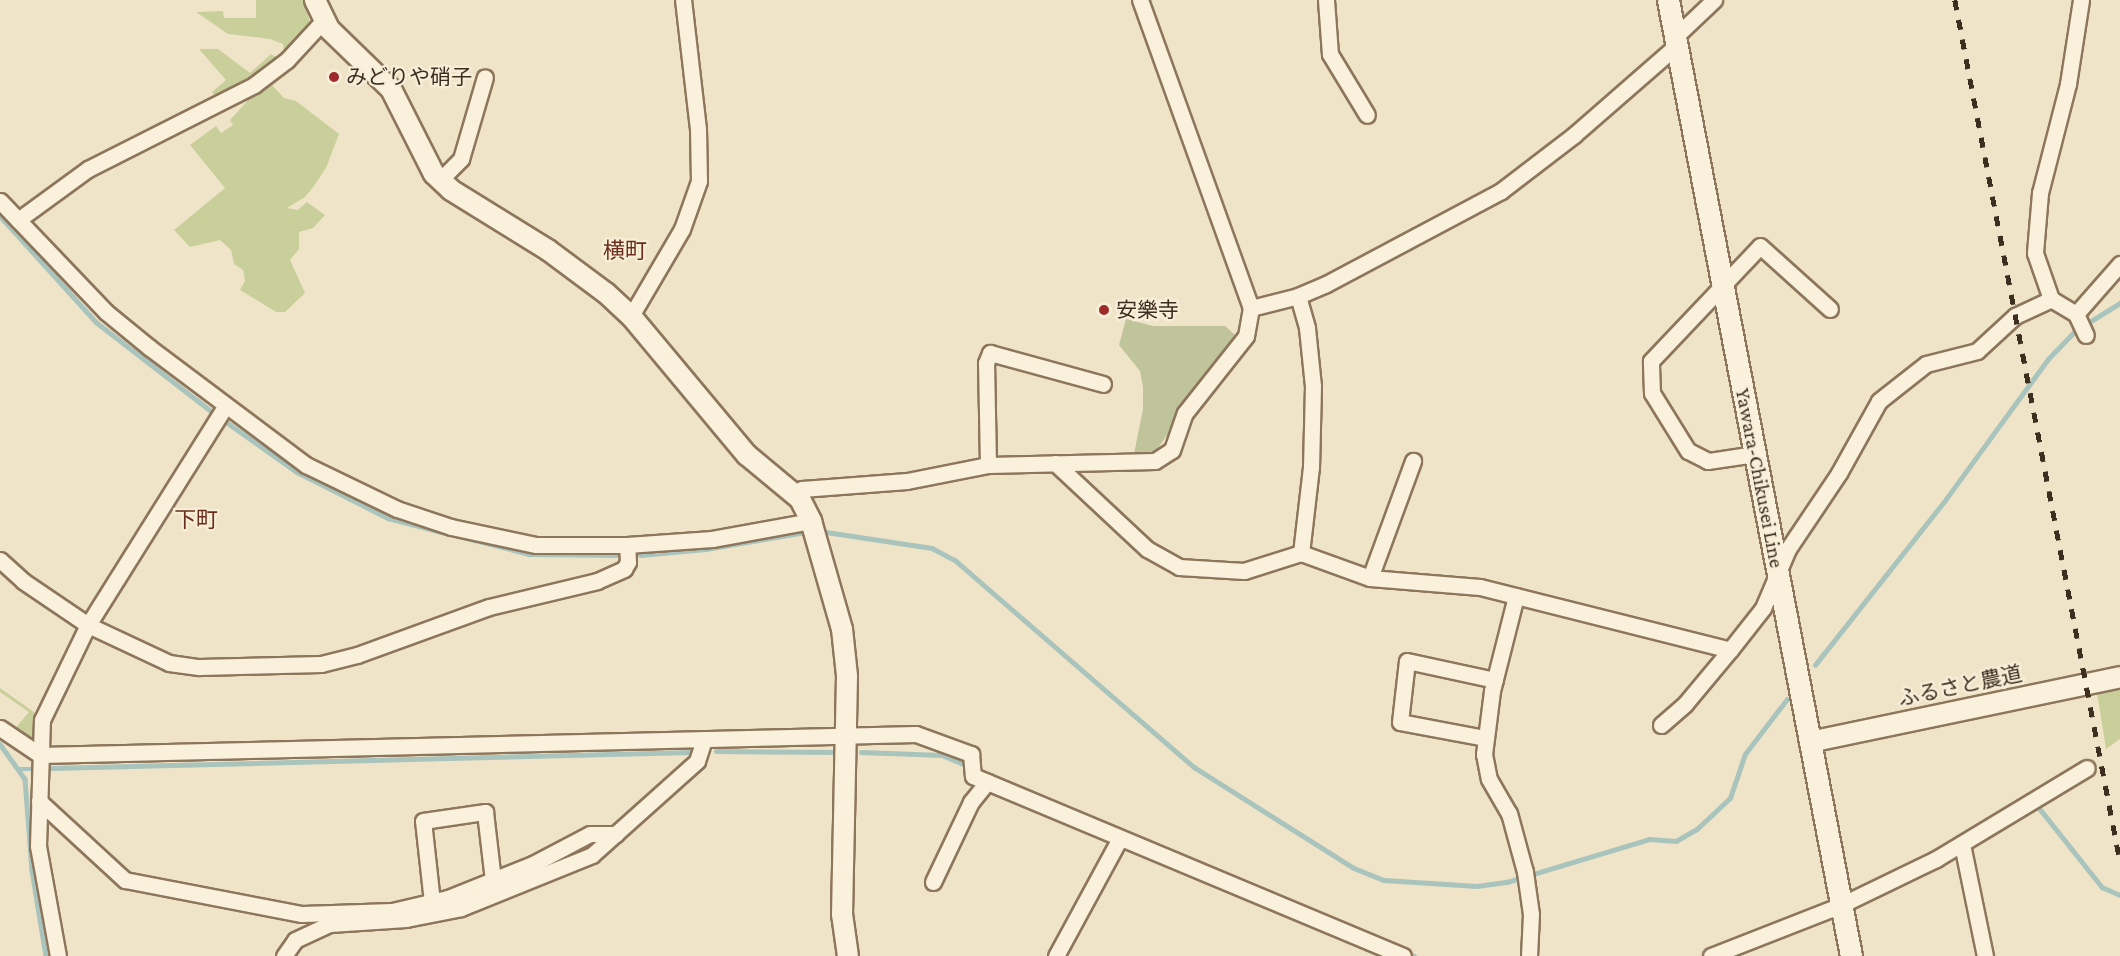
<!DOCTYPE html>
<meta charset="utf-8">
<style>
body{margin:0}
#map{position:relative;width:2120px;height:956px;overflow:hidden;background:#f0e4c8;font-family:"Crimson Pro","Noto Sans JP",serif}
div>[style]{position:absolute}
.green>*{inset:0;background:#c9cf9b}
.cemetery>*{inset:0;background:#bfc49a}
.stream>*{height:4.5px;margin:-2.25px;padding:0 2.25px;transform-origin:2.25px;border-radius:2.25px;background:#a9c4bc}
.roads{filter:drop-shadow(2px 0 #8d765c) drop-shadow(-2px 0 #8d765c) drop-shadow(0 2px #8d765c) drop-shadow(0 -2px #8d765c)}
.minor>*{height:15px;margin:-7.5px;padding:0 7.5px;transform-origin:7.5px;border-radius:7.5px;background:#faf1dc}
.tertiary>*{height:20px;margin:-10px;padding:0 10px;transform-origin:10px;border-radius:10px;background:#faf1dc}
.secondary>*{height:21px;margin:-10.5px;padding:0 10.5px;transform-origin:10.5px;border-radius:10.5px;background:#faf1dc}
.rail>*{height:4.5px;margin-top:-2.25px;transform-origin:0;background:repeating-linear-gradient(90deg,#3d2e20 0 10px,transparent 0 20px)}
.dots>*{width:16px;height:16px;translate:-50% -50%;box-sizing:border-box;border:3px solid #f7eed8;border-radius:50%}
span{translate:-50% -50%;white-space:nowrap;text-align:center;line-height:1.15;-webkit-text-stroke:4.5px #f7eed8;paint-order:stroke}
.poi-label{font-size:21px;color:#3d2e20}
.left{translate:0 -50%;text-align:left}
.street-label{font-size:21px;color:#3d2e20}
.neighbourhood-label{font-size:22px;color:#6b2e1e}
</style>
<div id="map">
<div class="green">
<div style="clip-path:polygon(256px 0,304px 0,310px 23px,284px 51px,283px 44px,270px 39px,228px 34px,196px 12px,223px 11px,224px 18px,256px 18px)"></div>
<div style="clip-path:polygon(199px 49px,218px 49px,250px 73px,271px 54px,278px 58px,258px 76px,216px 98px,212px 92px,226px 80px)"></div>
<div style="clip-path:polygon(271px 84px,284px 98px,296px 101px,339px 134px,326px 168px,314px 186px,305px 197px,287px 208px,298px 210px,307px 202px,325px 215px,313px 228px,299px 232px,299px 249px,290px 260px,305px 293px,285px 312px,276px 312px,240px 290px,245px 281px,243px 270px,234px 264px,231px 250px,220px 240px,190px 247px,174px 230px,225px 188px,190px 145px,216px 126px,221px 133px,233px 125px,230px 120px,251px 97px)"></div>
<div style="clip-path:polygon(0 688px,38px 715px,34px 735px,28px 742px,12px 732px,29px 712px,0 692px)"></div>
<div style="clip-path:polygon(2120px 689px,2120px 739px,2106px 749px,2097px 693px)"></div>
</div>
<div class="cemetery">
<div style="clip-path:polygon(1126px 319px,1153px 326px,1225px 326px,1235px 335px,1156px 451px,1134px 454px,1143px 409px,1143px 387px,1140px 371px,1119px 345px)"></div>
</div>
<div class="stream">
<div style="left:0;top:216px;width:143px;rotate:47.8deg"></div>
<div style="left:96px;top:322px;width:145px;rotate:37.7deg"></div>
<div style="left:225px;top:421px;width:88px;rotate:35.3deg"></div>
<div style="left:297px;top:472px;width:102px;rotate:26.8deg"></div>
<div style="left:388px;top:518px;width:59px;rotate:14.7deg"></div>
<div style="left:826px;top:532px;width:107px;rotate:8.6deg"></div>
<div style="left:932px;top:548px;width:26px;rotate:28deg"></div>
<div style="left:955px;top:560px;width:316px;rotate:40.9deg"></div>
<div style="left:1194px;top:767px;width:189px;rotate:32.3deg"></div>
<div style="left:1354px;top:868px;width:32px;rotate:22deg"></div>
<div style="left:1384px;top:880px;width:93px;rotate:3.7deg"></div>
<div style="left:1477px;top:886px;width:30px;rotate:-8deg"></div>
<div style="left:1507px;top:882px;width:148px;rotate:-16.8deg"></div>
<div style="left:1649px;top:839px;width:27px;rotate:4deg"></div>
<div style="left:1676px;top:841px;width:24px;rotate:-30deg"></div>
<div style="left:1697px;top:829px;width:45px;rotate:-43.2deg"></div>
<div style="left:1730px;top:798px;width:46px;rotate:-71.2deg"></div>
<div style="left:1745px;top:754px;width:69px;rotate:-52.6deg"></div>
<div style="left:459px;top:536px;width:72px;rotate:14.4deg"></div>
<div style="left:529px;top:554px;width:94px;rotate:0.6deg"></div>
<div style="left:640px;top:555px;width:66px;rotate:-5.2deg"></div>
<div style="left:706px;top:549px;width:102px;rotate:-9.6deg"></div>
<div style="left:1815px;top:665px;width:211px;rotate:-51.7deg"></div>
<div style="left:1946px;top:499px;width:173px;rotate:-53.9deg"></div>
<div style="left:2048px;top:359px;width:39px;rotate:-46deg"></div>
<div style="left:2075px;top:331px;width:53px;rotate:-31.9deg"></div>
<div style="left:0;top:744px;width:43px;rotate:54.5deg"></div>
<div style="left:25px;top:779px;width:91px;rotate:85.6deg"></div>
<div style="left:32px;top:870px;width:87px;rotate:80.8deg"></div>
<div style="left:716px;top:751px;width:123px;rotate:0.5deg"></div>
<div style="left:861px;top:752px;width:81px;rotate:2.1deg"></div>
<div style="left:942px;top:755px;width:282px;rotate:22.7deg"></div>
<div style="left:51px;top:768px;width:642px;rotate:-1.43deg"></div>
<div style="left:18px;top:769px;width:16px"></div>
<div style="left:2040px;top:809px;width:100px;rotate:51.5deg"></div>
<div style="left:2102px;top:887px;width:20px;rotate:24deg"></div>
<div style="left:1406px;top:952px;width:9px;rotate:27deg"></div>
</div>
<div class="roads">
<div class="minor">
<div style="left:1326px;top:0;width:54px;rotate:85.8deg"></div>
<div style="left:1330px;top:54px;width:71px;rotate:58.8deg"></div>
<div style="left:2081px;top:0;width:85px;rotate:98.8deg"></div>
<div style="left:2068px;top:84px;width:113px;rotate:104.4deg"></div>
<div style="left:2040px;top:193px;width:60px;rotate:94.8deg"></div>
<div style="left:2035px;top:253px;width:49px;rotate:70.8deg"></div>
<div style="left:2051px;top:299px;width:29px;rotate:31deg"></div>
<div style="left:2076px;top:314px;width:23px;rotate:65deg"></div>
<div style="left:1675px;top:37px;width:54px;rotate:-43.5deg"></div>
<div style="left:440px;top:180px;width:30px;rotate:-45deg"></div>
<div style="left:461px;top:159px;width:85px;rotate:-73.7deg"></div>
<div style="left:0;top:201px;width:153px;rotate:46.3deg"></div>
<div style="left:106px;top:312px;width:57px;rotate:39.3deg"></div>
<div style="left:150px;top:348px;width:195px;rotate:36.9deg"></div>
<div style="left:306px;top:465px;width:101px;rotate:25.8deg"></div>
<div style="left:397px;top:509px;width:57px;rotate:18.4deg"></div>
<div style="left:451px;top:527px;width:87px;rotate:12deg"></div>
<div style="left:536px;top:545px;width:91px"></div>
<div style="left:627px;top:545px;width:85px;rotate:-4deg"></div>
<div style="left:712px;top:539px;width:101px;rotate:-10.3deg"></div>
<div style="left:18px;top:220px;width:87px;rotate:-36.1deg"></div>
<div style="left:88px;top:169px;width:186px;rotate:-26.8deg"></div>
<div style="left:254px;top:85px;width:41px;rotate:-37.1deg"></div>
<div style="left:287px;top:60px;width:53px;rotate:-47.3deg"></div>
<div style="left:1298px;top:296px;width:33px;rotate:74deg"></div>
<div style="left:1307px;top:328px;width:58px;rotate:84.1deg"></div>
<div style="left:1313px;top:386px;width:81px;rotate:91.4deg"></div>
<div style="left:1311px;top:467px;width:87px;rotate:96.6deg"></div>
<div style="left:1301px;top:553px;width:73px;rotate:19.9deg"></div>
<div style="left:1370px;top:578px;width:110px;rotate:4.7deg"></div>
<div style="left:1480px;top:587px;width:258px;rotate:14.1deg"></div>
<div style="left:1730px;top:650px;width:53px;rotate:-51.8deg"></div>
<div style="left:1763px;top:608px;width:64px;rotate:-67deg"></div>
<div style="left:1788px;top:549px;width:92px;rotate:-56.1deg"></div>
<div style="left:1839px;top:473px;width:82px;rotate:-60.9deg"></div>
<div style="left:1879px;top:401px;width:60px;rotate:-38.2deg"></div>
<div style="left:1926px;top:364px;width:53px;rotate:-14.3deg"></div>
<div style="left:1977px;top:351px;width:52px;rotate:-42.6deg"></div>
<div style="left:2015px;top:316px;width:40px;rotate:-25deg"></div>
<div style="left:1251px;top:308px;width:49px;rotate:-14.3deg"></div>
<div style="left:1298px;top:296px;width:30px;rotate:-23deg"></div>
<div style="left:1326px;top:284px;width:198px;rotate:-28deg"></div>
<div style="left:1501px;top:191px;width:92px;rotate:-37.5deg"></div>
<div style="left:1574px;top:135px;width:137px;rotate:-41.1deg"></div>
<div style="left:2076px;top:314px;width:67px;rotate:-48.7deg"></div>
<div style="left:631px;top:316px;width:101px;rotate:-59.6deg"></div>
<div style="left:682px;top:229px;width:51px;rotate:-70.5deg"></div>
<div style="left:699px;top:181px;width:52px;rotate:-91.1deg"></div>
<div style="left:698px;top:129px;width:130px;rotate:-96.6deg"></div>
<div style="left:1755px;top:454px;width:48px;rotate:171.5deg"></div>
<div style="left:1708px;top:461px;width:22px;rotate:-153deg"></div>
<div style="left:1688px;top:451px;width:68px;rotate:-121.8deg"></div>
<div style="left:1652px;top:393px;width:32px;rotate:-92deg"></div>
<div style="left:1651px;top:361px;width:158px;rotate:-46.5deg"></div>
<div style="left:1760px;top:246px;width:94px;rotate:42deg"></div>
<div style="left:1055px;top:463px;width:126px;rotate:43.1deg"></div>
<div style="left:1147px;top:549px;width:37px;rotate:29deg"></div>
<div style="left:1179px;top:567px;width:65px;rotate:3.5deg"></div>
<div style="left:1244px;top:571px;width:60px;rotate:-17.5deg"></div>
<div style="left:988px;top:465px;width:102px;rotate:-91.1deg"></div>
<div style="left:986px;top:363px;width:11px;rotate:-68deg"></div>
<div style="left:990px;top:353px;width:117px;rotate:15.3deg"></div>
<div style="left:794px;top:493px;width:9px;rotate:-27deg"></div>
<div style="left:802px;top:489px;width:105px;rotate:-4.4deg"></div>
<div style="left:907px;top:481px;width:83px;rotate:-11.2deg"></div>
<div style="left:988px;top:465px;width:167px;rotate:-1.4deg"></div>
<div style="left:1155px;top:461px;width:20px;rotate:-33deg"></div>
<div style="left:1172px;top:450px;width:39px;rotate:-71deg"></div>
<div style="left:1185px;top:413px;width:98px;rotate:-51.6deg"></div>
<div style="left:1246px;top:336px;width:28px;rotate:-80deg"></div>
<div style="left:1251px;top:308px;width:327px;rotate:-109.8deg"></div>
<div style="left:0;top:560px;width:31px;rotate:42deg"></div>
<div style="left:23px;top:581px;width:78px;rotate:34.1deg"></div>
<div style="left:88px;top:625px;width:89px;rotate:25.1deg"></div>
<div style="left:169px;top:663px;width:30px;rotate:8deg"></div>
<div style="left:199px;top:667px;width:122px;rotate:-1.4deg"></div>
<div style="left:321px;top:664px;width:37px;rotate:-14deg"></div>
<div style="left:357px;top:655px;width:140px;rotate:-20deg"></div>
<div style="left:489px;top:607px;width:111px;rotate:-13.5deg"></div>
<div style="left:597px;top:581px;width:30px;rotate:-24deg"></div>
<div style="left:624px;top:569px;width:8px;rotate:-60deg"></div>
<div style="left:628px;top:562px;width:17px;rotate:-93deg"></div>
<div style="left:1370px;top:578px;width:125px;rotate:-69.8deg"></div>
<div style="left:1516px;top:596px;width:98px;rotate:104.2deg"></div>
<div style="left:1492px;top:691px;width:64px;rotate:97.2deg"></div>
<div style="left:1484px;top:754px;width:25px;rotate:79deg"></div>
<div style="left:1489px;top:779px;width:39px;rotate:60deg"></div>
<div style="left:1509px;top:813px;width:61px;rotate:74.8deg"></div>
<div style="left:1525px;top:872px;width:42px;rotate:81.9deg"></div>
<div style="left:1531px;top:914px;width:42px;rotate:92.7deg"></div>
<div style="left:1661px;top:725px;width:32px;rotate:-41deg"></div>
<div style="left:1685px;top:704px;width:70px;rotate:-50.2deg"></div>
<div style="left:0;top:728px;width:48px;rotate:34deg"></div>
<div style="left:40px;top:755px;width:876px;rotate:-1.37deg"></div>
<div style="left:916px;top:734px;width:59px;rotate:20deg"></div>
<div style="left:971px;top:754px;width:22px;rotate:85deg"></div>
<div style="left:973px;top:776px;width:466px;rotate:22.7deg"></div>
<div style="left:1485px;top:738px;width:86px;rotate:-169.3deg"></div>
<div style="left:1400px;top:722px;width:61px;rotate:-83.5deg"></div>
<div style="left:1407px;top:661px;width:90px;rotate:12.2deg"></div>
<div style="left:39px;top:801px;width:117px;rotate:42.6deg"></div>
<div style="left:125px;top:880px;width:180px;rotate:10.9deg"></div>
<div style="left:302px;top:914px;width:90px;rotate:-1.9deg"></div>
<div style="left:392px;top:911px;width:57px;rotate:-13.1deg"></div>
<div style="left:448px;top:898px;width:92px;rotate:-21.8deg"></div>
<div style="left:533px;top:864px;width:64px;rotate:-27.8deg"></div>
<div style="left:590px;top:834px;width:26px"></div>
<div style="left:1962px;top:844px;width:114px;rotate:78.4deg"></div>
<div style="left:933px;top:882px;width:89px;rotate:-64.6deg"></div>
<div style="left:971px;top:802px;width:26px;rotate:-51deg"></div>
<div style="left:432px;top:902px;width:81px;rotate:-96.3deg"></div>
<div style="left:423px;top:821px;width:63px;rotate:-8.3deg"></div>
<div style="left:485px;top:812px;width:68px;rotate:83.3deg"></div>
<div style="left:58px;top:956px;width:112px;rotate:-100.3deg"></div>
<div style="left:38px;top:846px;width:126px;rotate:-88.2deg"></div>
<div style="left:42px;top:720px;width:106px;rotate:-64.2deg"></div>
<div style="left:88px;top:625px;width:257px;rotate:-57.9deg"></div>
<div style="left:284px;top:956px;width:19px;rotate:-55deg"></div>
<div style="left:295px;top:940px;width:38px;rotate:-25deg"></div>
<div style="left:330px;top:924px;width:76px;rotate:-3.8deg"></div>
<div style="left:406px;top:919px;width:56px;rotate:-11.3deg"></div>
<div style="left:461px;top:908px;width:141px;rotate:-22deg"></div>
<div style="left:592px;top:855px;width:141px;rotate:-41.8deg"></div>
<div style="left:697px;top:761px;width:23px;rotate:-72deg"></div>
<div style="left:1056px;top:956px;width:134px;rotate:-61.5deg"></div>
<div style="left:1711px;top:956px;width:140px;rotate:-21.4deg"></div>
<div style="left:1841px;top:905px;width:106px;rotate:-25.8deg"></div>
<div style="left:1936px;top:859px;width:176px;rotate:-31.1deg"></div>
</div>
<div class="tertiary">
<div style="left:315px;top:0;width:32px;rotate:64deg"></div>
<div style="left:329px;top:29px;width:86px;rotate:44.1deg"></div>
<div style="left:391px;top:89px;width:95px;rotate:63.2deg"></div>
<div style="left:434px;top:174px;width:23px;rotate:43deg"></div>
<div style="left:451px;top:190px;width:114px;rotate:31.7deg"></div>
<div style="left:548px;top:250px;width:72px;rotate:36.6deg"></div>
<div style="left:606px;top:293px;width:34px;rotate:43deg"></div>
<div style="left:631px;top:316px;width:181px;rotate:50.2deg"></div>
<div style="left:747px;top:455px;width:69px;rotate:39.7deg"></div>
<div style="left:800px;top:499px;width:25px;rotate:63deg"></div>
<div style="left:811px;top:521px;width:112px;rotate:74deg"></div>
<div style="left:842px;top:629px;width:47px;rotate:83.9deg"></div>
<div style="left:847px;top:676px;width:238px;rotate:91.2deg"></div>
<div style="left:842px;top:914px;width:42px;rotate:81.9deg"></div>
<div style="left:1810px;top:742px;width:317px;rotate:-11.8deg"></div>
</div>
<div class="secondary">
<div style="left:1668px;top:0;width:973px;rotate:79.16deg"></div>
</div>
</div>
<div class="rail">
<div style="left:1955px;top:0;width:877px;rotate:79.15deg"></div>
</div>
<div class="dots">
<div style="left:334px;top:77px;background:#9e2a2b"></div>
<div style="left:1104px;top:310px;background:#9e2a2b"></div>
</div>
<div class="poi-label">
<span class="left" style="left:346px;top:77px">みどりや硝子</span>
<span class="left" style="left:1116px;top:310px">安樂寺</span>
</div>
<div class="street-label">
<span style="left:1760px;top:478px;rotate:79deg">Yawara-Chikusei Line</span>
<span style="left:1960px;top:686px;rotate:-12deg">ふるさと農道</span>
</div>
<div class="neighbourhood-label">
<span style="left:625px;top:251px">横町</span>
<span style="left:196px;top:520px">下町</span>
</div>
</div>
